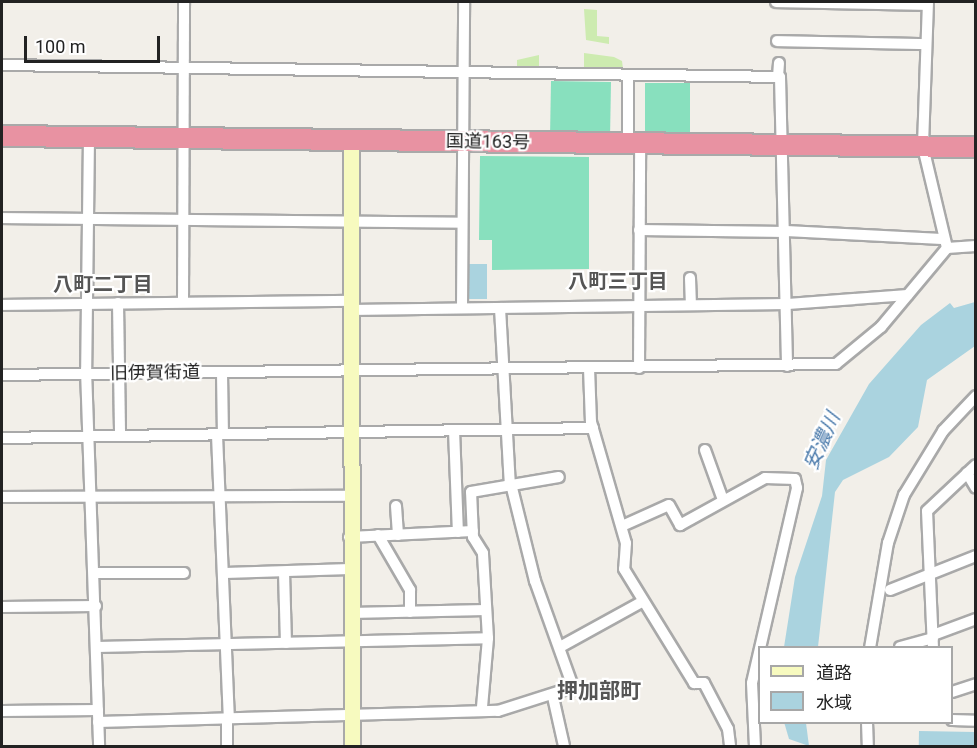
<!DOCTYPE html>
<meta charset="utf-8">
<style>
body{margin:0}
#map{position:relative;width:977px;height:748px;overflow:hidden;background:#f2efe9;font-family:Roboto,"Noto Sans JP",sans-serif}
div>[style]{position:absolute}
.grass>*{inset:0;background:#cdebb0}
.pitch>*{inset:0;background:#88e0be;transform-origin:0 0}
.water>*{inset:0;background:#aad3df;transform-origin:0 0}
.roads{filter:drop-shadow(2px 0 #a9a9a9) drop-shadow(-2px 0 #a9a9a9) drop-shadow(0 2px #a9a9a9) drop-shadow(0 -2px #a9a9a9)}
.street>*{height:10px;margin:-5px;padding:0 5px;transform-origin:5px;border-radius:5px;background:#fff}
.secondary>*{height:15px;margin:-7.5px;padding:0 7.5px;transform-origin:7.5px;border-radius:7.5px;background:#f7fabf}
.highway>*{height:20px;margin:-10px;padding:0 10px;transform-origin:10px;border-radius:10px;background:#e892a2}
span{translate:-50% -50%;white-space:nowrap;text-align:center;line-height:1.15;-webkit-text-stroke:4.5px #fff;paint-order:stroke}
.street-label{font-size:18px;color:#222}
.neighbourhood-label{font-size:20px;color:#555;font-weight:700}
.water-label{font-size:20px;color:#4a7aab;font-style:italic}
.quarter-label{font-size:21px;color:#555;font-weight:700}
.frame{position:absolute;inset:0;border:3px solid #222;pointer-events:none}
.legend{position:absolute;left:758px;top:646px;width:195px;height:78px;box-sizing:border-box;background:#fff;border:2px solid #a7a7a7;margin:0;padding:8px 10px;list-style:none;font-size:18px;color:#222}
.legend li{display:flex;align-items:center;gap:12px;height:30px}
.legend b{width:30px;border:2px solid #a7a7a7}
.scale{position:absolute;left:24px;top:36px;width:136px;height:27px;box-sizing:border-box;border:3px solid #222;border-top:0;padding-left:8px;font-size:18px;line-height:21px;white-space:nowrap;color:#222;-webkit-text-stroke:4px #fff;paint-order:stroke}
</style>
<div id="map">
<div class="grass">
<div style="clip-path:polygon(584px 9px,597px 10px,597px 36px,609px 37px,609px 44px,586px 40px)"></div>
<div style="clip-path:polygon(584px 53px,614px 57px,622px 61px,623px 69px,584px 68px)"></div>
<div style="clip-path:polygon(539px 55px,539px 68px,517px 68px,517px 60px)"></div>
</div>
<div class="pitch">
<div style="left:551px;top:81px;width:60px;height:52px;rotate:1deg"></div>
<div style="left:645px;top:83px;width:45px;height:51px"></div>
<div style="clip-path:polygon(480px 156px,589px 157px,589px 269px,492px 270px,492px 240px,479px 240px)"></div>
</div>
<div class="water">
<div style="left:487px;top:264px;width:35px;height:18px;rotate:90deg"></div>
<div style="clip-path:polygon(975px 302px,975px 346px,927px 380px,918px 427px,889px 457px,843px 480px,835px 492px,818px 647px,784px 647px,795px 577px,822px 496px,826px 460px,869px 384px,921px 325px,950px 303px,954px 308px)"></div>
<div style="clip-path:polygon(784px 722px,806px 723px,809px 746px,789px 739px)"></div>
<div style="left:919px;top:731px;width:56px;height:15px;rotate:1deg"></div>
</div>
<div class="roads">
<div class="street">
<div style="left:776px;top:2px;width:151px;rotate:1.1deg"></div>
<div style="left:928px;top:2px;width:145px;rotate:92deg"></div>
<div style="left:923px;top:147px;width:104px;rotate:76.6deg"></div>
<div style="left:777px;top:41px;width:149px;rotate:1.2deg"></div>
<div style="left:2px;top:65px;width:778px;rotate:0.88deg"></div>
<div style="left:780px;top:77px;width:289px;rotate:88.6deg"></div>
<div style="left:778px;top:77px;width:14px;rotate:-86deg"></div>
<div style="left:89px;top:137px;width:233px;rotate:90.7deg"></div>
<div style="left:86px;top:370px;width:376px;rotate:88deg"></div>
<div style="left:628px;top:144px;width:69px;rotate:-90deg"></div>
<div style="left:2px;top:218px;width:459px;rotate:0.6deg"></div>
<div style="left:639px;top:230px;width:147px;rotate:0.8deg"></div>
<div style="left:786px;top:231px;width:156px;rotate:2.9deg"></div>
<div style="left:690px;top:278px;width:27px;rotate:88deg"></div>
<div style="left:183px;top:302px;width:300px;rotate:-89.8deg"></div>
<div style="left:118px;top:303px;width:133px;rotate:89.1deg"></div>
<div style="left:2px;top:305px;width:348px;rotate:-0.7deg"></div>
<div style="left:462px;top:308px;width:306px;rotate:-89.6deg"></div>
<div style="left:500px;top:308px;width:178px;rotate:86.8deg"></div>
<div style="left:350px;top:310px;width:438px;rotate:-0.8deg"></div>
<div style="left:788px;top:304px;width:120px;rotate:-4.3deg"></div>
<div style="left:589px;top:368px;width:54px;rotate:87.9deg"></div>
<div style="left:591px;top:422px;width:126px;rotate:73.9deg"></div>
<div style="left:626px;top:543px;width:26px;rotate:94deg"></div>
<div style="left:624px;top:569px;width:134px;rotate:58.4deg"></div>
<div style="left:694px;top:683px;width:10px"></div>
<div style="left:704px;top:683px;width:52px;rotate:62.4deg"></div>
<div style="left:728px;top:729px;width:17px;rotate:83deg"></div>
<div style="left:639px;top:368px;width:223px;rotate:-89.7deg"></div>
<div style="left:222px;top:373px;width:61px;rotate:89.1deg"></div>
<div style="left:2px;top:375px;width:834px;rotate:-0.76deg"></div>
<div style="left:836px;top:364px;width:58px;rotate:-39.4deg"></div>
<div style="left:881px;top:327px;width:103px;rotate:-50.1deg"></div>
<div style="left:947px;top:248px;width:29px;rotate:-4deg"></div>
<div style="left:454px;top:430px;width:102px;rotate:87.8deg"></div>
<div style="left:217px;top:435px;width:283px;rotate:87.6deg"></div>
<div style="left:2px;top:438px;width:591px;rotate:-0.97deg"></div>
<div style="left:705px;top:450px;width:53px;rotate:70.2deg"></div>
<div style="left:967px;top:473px;width:17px;rotate:59deg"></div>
<div style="left:2px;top:497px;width:347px;rotate:-0.2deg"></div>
<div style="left:396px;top:506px;width:29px;rotate:86deg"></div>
<div style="left:622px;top:526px;width:51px;rotate:-24.1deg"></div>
<div style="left:669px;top:505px;width:23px;rotate:61deg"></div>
<div style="left:680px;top:525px;width:97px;rotate:-28.9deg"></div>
<div style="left:765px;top:478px;width:30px;rotate:2deg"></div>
<div style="left:795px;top:479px;width:9px;rotate:77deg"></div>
<div style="left:797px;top:488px;width:200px;rotate:103deg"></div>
<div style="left:752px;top:683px;width:63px;rotate:87.3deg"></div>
<div style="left:378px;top:535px;width:64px;rotate:59.8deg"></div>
<div style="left:410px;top:590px;width:22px;rotate:90deg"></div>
<div style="left:349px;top:537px;width:124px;rotate:-2.8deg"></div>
<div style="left:284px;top:572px;width:71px;rotate:88.4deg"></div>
<div style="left:95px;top:573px;width:89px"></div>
<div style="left:225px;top:573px;width:125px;rotate:-1.8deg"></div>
<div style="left:890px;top:590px;width:92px;rotate:-21.6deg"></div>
<div style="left:2px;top:607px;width:94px;rotate:-0.6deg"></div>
<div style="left:350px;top:613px;width:136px;rotate:-1.3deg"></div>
<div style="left:933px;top:635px;width:46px;rotate:-20.4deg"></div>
<div style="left:97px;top:647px;width:391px;rotate:-1.3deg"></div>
<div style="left:560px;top:647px;width:94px;rotate:-28.8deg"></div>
<div style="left:900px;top:647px;width:34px;rotate:-15deg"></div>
<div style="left:870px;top:648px;width:107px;rotate:-80.3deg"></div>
<div style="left:888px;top:543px;width:51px;rotate:-71.6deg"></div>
<div style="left:904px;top:495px;width:75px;rotate:-58.6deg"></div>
<div style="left:943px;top:431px;width:48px;rotate:-46.7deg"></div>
<div style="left:933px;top:648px;width:137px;rotate:-92.5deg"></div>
<div style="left:927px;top:511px;width:67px;rotate:-43.2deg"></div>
<div style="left:952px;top:692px;width:25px;rotate:-18deg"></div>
<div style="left:553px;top:697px;width:50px;rotate:77.3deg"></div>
<div style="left:482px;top:707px;width:69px;rotate:-85deg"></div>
<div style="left:488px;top:638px;width:85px;rotate:-93.4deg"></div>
<div style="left:483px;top:553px;width:19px;rotate:-122deg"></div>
<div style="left:473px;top:537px;width:45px;rotate:-92.5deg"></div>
<div style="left:471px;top:492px;width:89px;rotate:-9.7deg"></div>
<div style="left:2px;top:711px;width:96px;rotate:-0.6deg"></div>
<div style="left:952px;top:720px;width:24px;rotate:2deg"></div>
<div style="left:98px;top:722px;width:400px;rotate:-1.6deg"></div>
<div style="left:498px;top:711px;width:79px;rotate:-17.7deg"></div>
<div style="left:573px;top:687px;width:113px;rotate:-109.7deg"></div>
<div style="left:535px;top:581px;width:96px;rotate:-103.9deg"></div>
<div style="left:867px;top:722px;width:24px;rotate:88deg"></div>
<div style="left:227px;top:746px;width:26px;rotate:-90deg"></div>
</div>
<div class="secondary">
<div style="left:351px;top:141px;width:605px;rotate:89.91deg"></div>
</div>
<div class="highway">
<div style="left:2px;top:136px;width:974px;rotate:0.65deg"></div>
</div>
</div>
<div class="street-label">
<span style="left:488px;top:142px;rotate:1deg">国道163号</span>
<span style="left:155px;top:373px;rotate:-1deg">旧伊賀街道</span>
</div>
<div class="neighbourhood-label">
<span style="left:618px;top:281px">八町三丁目</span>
<span style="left:103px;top:284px">八町二丁目</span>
</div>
<div class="water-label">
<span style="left:822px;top:441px;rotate:-66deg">安濃川</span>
</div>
<div class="quarter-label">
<span style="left:599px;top:691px">押加部町</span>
</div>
<div class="frame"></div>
<ul class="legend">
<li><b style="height:8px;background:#f7fabf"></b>道路</li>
<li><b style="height:16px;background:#aad3df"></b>水域</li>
</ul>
<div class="scale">100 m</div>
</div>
